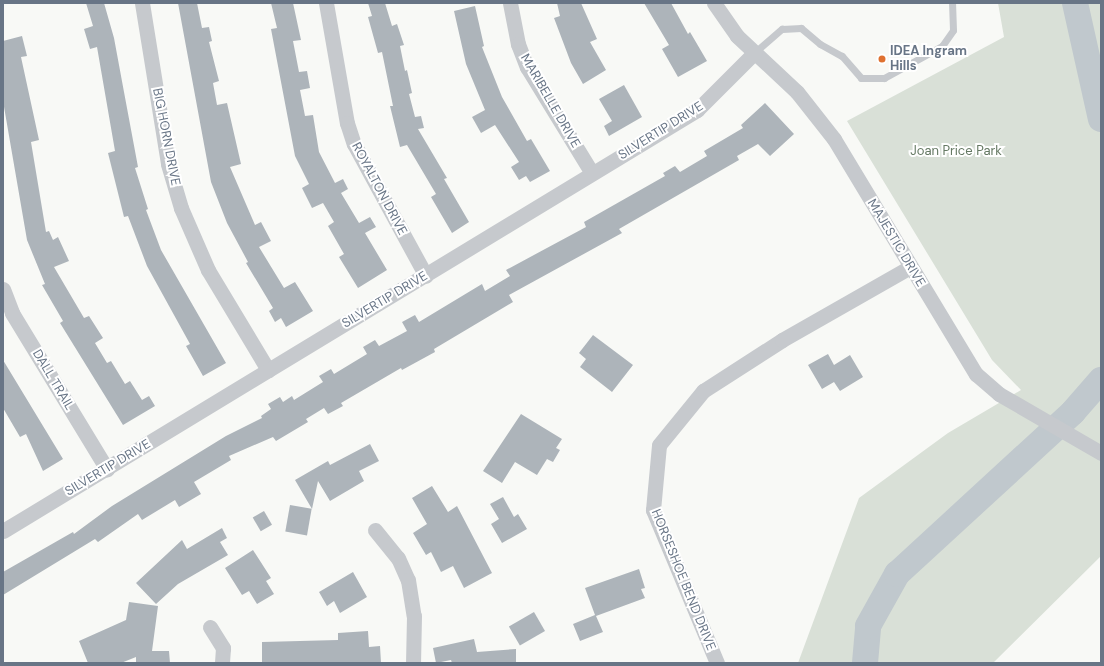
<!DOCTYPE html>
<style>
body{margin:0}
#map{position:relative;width:1104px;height:666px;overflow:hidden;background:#f8f9f6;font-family:"DM Sans",sans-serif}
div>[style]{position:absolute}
.green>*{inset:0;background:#d9e0d7}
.river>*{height:26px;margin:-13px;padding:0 13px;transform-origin:13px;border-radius:13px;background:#c0c8cd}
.building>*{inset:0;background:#adb4ba;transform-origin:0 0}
.service>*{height:7px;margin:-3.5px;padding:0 3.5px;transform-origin:3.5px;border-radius:3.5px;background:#c6c9cd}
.minor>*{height:15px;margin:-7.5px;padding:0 7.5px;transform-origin:7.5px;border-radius:7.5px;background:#c6c9cd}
.dots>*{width:11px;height:11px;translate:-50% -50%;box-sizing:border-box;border:2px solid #fff;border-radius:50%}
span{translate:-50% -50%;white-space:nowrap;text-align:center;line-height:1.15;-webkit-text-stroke:4px #fff;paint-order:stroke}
.poi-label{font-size:13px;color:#687586;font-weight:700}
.left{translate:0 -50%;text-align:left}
.street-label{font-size:13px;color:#687586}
.park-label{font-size:13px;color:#657963}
.frame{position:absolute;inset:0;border:4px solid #687586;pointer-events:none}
</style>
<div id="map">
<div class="green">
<div style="clip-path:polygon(998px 3px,1101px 3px,1101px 556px,993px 663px,798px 663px,859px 498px,948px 433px,1021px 390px,992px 360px,847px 121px,1004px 37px)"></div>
</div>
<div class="river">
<div style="left:1075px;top:3px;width:119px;rotate:77.4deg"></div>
<div style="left:865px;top:663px;width:37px;rotate:-85deg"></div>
<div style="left:868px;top:626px;width:60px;rotate:-60.9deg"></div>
<div style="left:897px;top:574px;width:239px;rotate:-42.6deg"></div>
<div style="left:1073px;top:412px;width:43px;rotate:-48.8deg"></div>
</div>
<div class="building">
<div style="clip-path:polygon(86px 3px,104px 3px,114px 38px,124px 92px,138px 167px,135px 168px,148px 209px,146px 210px,161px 250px,226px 363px,203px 376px,186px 346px,190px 344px,147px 266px,128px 216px,124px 217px,108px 153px,115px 151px,97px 47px,90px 49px,84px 29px,93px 26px)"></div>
<div style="clip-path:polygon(178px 3px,197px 3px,202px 28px,209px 27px,212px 41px,209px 42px,219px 81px,213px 83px,217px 105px,227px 103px,241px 164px,230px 167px,255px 225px,261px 222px,271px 241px,259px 247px,284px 288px,295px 282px,313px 311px,286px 327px,281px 318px,275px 322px,269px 311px,273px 308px,246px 263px,248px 262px,227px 223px,211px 182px)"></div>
<div style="clip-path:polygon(271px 3px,293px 3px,301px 40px,293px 41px,299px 72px,307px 71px,310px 88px,300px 90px,305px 116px,313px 115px,319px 152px,335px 183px,343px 179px,348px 189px,341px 193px,359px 223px,370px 217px,376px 227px,365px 233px,387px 270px,358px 288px,339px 257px,344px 254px,328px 226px,334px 222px,323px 203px,312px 208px,302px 188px,309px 184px,295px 156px,271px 29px,277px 28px)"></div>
<div style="clip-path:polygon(368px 3px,385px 3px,392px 26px,397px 24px,404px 45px,400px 46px,405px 71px,407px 70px,412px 93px,409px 94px,415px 117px,421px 116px,424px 128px,418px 129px,447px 178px,444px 179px,469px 222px,452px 233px,431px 197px,436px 194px,407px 145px,400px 147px,390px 106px,393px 106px,382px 52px,378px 53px,368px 17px,372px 16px)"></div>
<div style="clip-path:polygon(557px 3px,581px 3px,597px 39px,590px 42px,606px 70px,583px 84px,571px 63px,554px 18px,560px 16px)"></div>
<div style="clip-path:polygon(644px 3px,671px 3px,688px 34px,690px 32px,707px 61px,678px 77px,662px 49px,669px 45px)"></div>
<div style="clip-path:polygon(475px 6px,484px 46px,482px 47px,502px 97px,527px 141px,531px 139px,550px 171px,530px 182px,526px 176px,519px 180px,511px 167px,519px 162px,495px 125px,481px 133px,472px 117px,485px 110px,466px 64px,454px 11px)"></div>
<div style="clip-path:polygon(22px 36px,27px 56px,21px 57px,39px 140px,31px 142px,46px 232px,49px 231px,53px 240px,58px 237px,69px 261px,54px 267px,84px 318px,89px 316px,103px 338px,95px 343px,107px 363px,111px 361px,125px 384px,130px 381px,142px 400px,149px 396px,155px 406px,123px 425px,60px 323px,63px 321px,42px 285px,45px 284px,27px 240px,3px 101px,3px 41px)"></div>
<div style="clip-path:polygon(624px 85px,642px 117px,609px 136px,604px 126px,612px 121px,599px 99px)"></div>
<div style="clip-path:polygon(765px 103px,794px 134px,770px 156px,758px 144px,737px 156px,739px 160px,619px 229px,622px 233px,509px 295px,513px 302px,434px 349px,435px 352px,402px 370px,401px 368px,341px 403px,343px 406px,328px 414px,324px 408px,306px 419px,308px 422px,276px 441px,273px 437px,229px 456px,231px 460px,194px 482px,201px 494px,179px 507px,175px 500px,142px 520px,138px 514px,98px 542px,95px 539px,3px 595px,3px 572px,73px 532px,74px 534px,112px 506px,226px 436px,262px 418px,261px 416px,271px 409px,268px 404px,280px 397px,283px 402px,292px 396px,294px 400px,323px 382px,319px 376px,331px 369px,334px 374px,367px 354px,363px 347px,375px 340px,379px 346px,407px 331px,402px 322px,415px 315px,419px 322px,482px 284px,485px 291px,510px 276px,506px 270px,586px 227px,584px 222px,665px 176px,663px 173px,675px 166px,680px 172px,707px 156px,704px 151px,743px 128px,741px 125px)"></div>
<div style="clip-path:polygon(593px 335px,633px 365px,612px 392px,580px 367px,586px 359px,579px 353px)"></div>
<div style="clip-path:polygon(828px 354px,834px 365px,850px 355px,863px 377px,840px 391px,834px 382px,822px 389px,808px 365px)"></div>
<div style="clip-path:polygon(3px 360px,63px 459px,43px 471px,26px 434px,20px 437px,3px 408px)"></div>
<div style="clip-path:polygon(521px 414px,562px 439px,556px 448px,560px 450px,553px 462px,547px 459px,537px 475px,515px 462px,502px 483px,483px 471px)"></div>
<div style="clip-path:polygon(370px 444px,379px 461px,359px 471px,364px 481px,330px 501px,318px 481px,312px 509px,295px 480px,328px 461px,330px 465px)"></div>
<div style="clip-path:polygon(432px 486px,448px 512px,457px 506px,492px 573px,464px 588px,453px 566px,441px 572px,431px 552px,426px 555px,413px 533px,427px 524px,412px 498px)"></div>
<div style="clip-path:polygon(503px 497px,514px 517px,518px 514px,527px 529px,502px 543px,491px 524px,499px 519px,490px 504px)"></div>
<div style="left:290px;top:505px;width:22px;height:27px;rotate:10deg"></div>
<div style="left:264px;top:511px;width:16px;height:13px;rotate:60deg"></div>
<div style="clip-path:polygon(222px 528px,227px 538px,220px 542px,228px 555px,178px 584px,156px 604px,136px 583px,182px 540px,187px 549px)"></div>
<div style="clip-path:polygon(253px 550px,271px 578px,266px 581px,274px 594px,257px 604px,249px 591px,242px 595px,225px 568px)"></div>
<div style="clip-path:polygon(639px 569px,645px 588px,641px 589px,645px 598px,596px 616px,603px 632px,580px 641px,573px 624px,595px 615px,585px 588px)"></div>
<div style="clip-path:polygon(353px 572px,367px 597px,340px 613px,334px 601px,327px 606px,319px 592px)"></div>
<div style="clip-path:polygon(129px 602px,158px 606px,152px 651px,169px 651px,170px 663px,136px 663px,136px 657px,121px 663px,88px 663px,79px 641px,126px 620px)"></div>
<div style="left:534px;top:612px;width:22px;height:29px;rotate:60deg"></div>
<div style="clip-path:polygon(368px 631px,369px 647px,380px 646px,381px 663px,262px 663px,262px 642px,338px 640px,338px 633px)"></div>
<div style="clip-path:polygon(474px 639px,477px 652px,516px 649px,516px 663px,452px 663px,451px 660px,436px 663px,433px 648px)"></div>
</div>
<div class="service">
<div style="left:754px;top:53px;width:37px;rotate:-41deg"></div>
<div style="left:782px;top:29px;width:19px;rotate:-3deg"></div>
<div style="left:801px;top:28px;width:25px;rotate:40deg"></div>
<div style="left:820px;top:44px;width:25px;rotate:29deg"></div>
<div style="left:842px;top:56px;width:29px;rotate:49deg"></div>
<div style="left:861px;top:78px;width:23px"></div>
<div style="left:884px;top:78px;width:66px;rotate:-28.9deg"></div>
<div style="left:942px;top:46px;width:19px;rotate:-55deg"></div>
<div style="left:953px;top:30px;width:27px;rotate:-92deg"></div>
</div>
<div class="minor">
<div style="left:142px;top:3px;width:163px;rotate:80.8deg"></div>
<div style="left:168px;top:164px;width:46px;rotate:73.5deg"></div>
<div style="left:181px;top:208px;width:68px;rotate:66.5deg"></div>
<div style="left:208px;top:270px;width:117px;rotate:59deg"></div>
<div style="left:326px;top:3px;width:122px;rotate:80.1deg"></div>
<div style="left:347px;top:123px;width:22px;rotate:72deg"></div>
<div style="left:354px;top:144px;width:150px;rotate:61.4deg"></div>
<div style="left:510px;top:3px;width:42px;rotate:79deg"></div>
<div style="left:518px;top:44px;width:25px;rotate:69deg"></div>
<div style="left:527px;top:67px;width:124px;rotate:58.5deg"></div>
<div style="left:714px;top:3px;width:40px;rotate:55.1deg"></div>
<div style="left:737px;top:36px;width:82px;rotate:43deg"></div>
<div style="left:797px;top:92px;width:60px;rotate:51.8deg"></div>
<div style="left:834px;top:139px;width:275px;rotate:58.9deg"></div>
<div style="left:976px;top:374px;width:30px;rotate:41deg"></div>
<div style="left:999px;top:394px;width:118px;rotate:30deg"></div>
<div style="left:3px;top:289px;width:26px;rotate:69deg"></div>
<div style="left:12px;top:313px;width:183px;rotate:58.7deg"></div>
<div style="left:375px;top:530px;width:36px;rotate:51deg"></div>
<div style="left:398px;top:558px;width:24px;rotate:66deg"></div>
<div style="left:408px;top:580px;width:36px;rotate:81deg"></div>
<div style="left:414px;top:616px;width:47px;rotate:91.2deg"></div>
<div style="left:3px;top:531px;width:812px;rotate:-31.24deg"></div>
<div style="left:697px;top:110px;width:81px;rotate:-45deg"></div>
<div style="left:210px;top:627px;width:25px;rotate:58deg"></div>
<div style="left:223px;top:648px;width:15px;rotate:94deg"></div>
<div style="left:717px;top:663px;width:166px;rotate:-112.7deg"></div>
<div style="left:653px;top:510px;width:65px;rotate:-84.7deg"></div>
<div style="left:659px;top:445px;width:70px;rotate:-50.8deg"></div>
<div style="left:703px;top:391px;width:94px;rotate:-32.8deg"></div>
<div style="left:782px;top:340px;width:147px;rotate:-29.7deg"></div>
</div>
<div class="dots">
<div style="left:882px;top:59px;background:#df7130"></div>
</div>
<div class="poi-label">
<span class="left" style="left:890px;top:59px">IDEA Ingram<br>Hills</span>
</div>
<div class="street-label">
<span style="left:550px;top:101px;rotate:60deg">MARIBELLE DRIVE</span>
<span style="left:661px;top:131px;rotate:-32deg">SILVERTIP DRIVE</span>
<span style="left:166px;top:137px;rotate:79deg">BIG HORN DRIVE</span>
<span style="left:379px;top:189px;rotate:62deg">ROYALTON DRIVE</span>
<span style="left:896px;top:243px;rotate:59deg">MAJESTIC DRIVE</span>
<span style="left:385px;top:300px;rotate:-31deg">SILVERTIP DRIVE</span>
<span style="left:53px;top:380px;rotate:59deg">DALL TRAIL</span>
<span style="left:108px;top:468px;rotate:-31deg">SILVERTIP DRIVE</span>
<span style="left:683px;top:580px;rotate:68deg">HORSESHOE BEND DRIVE</span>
</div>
<div class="park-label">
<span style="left:956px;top:151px">Joan Price Park</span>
</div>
<div class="frame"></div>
</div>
